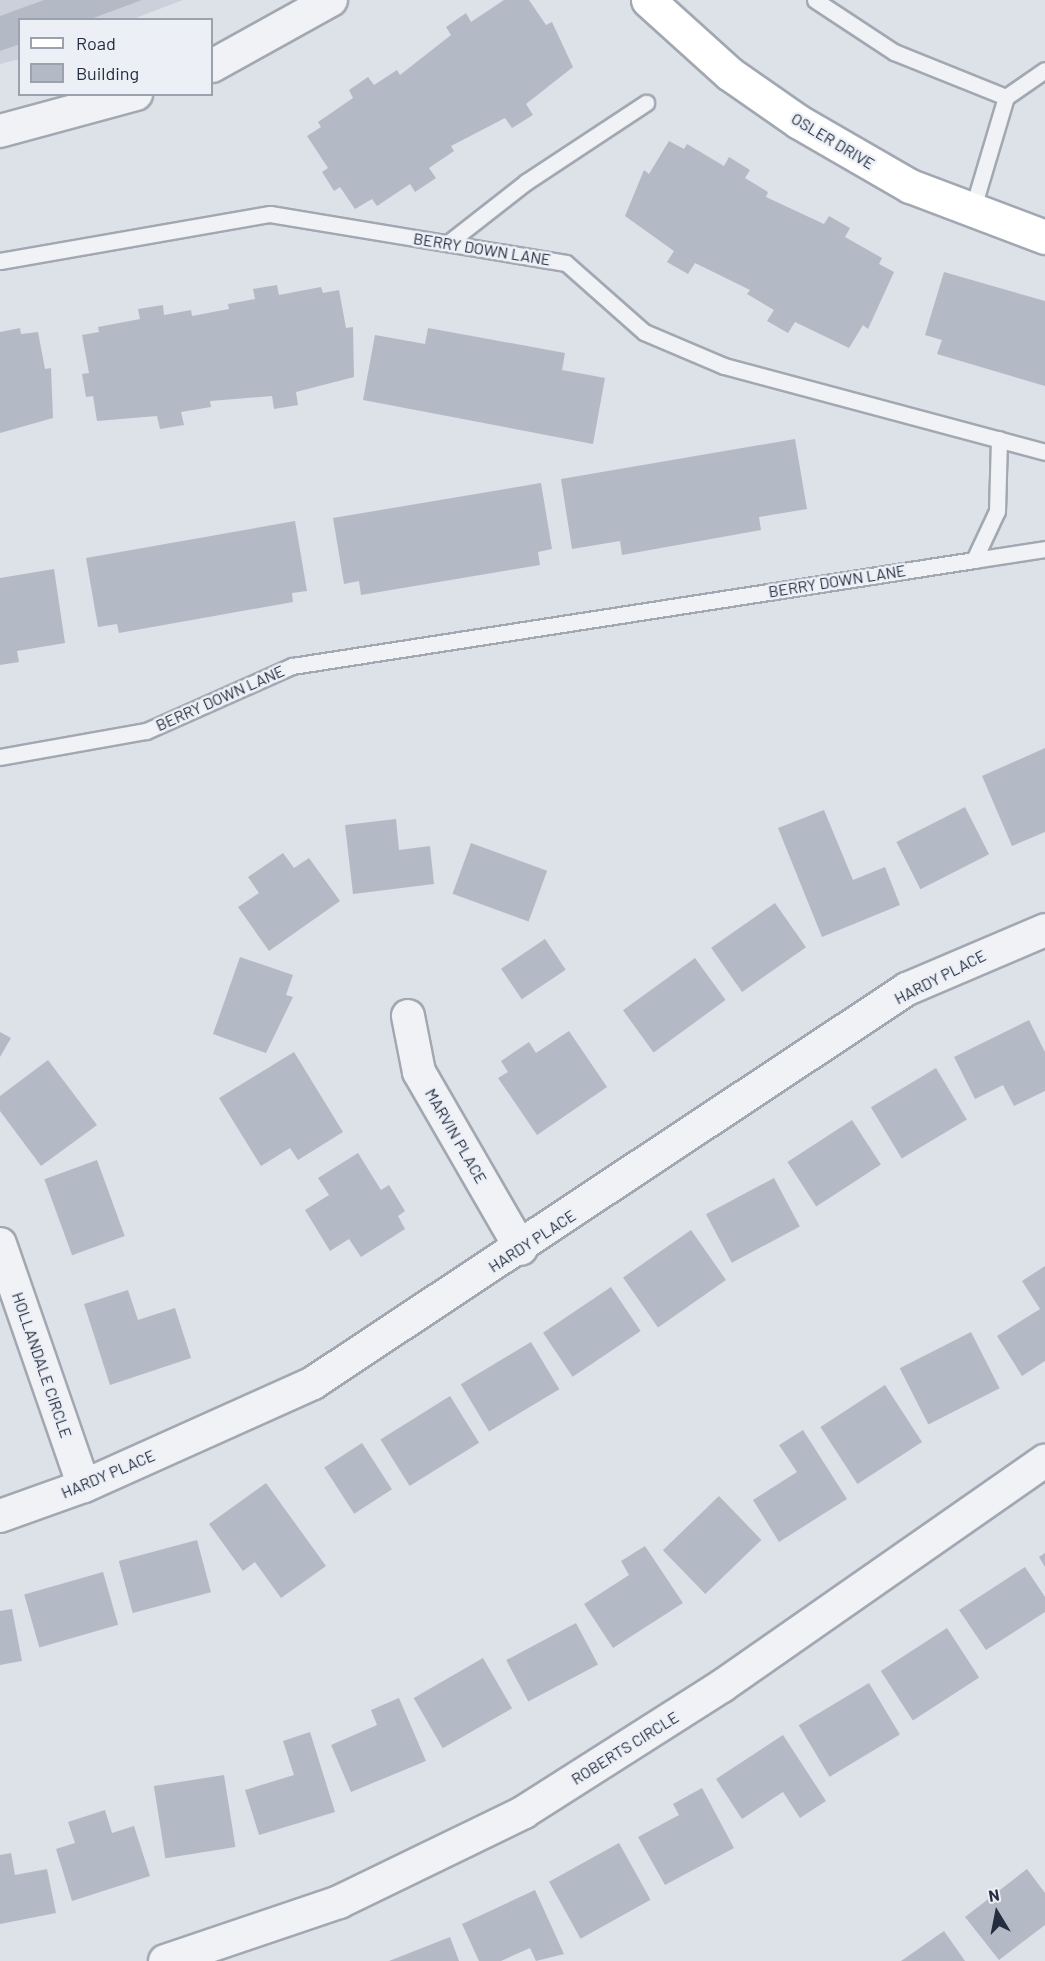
<!DOCTYPE html>
<style>
body{margin:0}
#map{position:relative;width:1045px;height:1961px;overflow:hidden;background:#dde1e8;font-family:Barlow,sans-serif}
div>[style]{position:absolute}
.built>*{inset:0;background:#cbd0da}
.building>*{inset:0;background:#b4bac5;transform-origin:0 0}
.roads{filter:drop-shadow(2px 0 #a2a8b2) drop-shadow(-2px 0 #a2a8b2) drop-shadow(0 2px #a2a8b2) drop-shadow(0 -2px #a2a8b2)}
.lane>*{height:15px;margin:-7.5px;padding:0 7.5px;transform-origin:7.5px;border-radius:7.5px;background:#f0f2f6}
.street>*{height:32px;margin:-16px;padding:0 16px;transform-origin:16px;border-radius:16px;background:#f0f2f6}
.secondary>*{height:33px;margin:-16.5px;padding:0 16.5px;transform-origin:16.5px;border-radius:16.5px;background:#fff}
span{translate:-50% -50%;white-space:nowrap;text-align:center;line-height:1.15;-webkit-text-stroke:5px #ecf0f6;paint-order:stroke}
.street-label{font-size:16px;color:#252e40}
.legend{position:absolute;left:18px;top:18px;width:195px;height:78px;box-sizing:border-box;background:#ecf0f6;border:2px solid #9ca2ad;margin:0;padding:8px 10px;list-style:none;font-size:18px;color:#252e40}
.legend li{display:flex;align-items:center;gap:12px;height:30px}
.legend b{width:30px;border:2px solid #9ca2ad}
.north{position:absolute;left:967px;top:1883px;width:60px;height:60px;-webkit-text-stroke:4px #ecf0f6;paint-order:stroke;rotate:350deg;font-size:16px;font-weight:700;line-height:24px;text-align:center;color:#252e40}
.north::after{content:'';display:block;margin:auto;width:21px;height:27px;background:#252e40;clip-path:polygon(50% 0,100% 100%,50% 72%,0 100%)}
</style>
<div id="map">
<div class="built">
<div style="clip-path:polygon(0 0,183px 0,133px 19px,20px 20px,19px 59px,0 64px)"></div>
</div>
<div class="building">
<div style="clip-path:polygon(44px 0,142px 0,88px 20px,20px 20px,20px 44px,0 51px,0 16px)"></div>
<div style="clip-path:polygon(504px 0,529px 0,546px 25px,552px 22px,573px 67px,526px 104px,533px 115px,512px 128px,505px 118px,451px 146px,454px 151px,429px 168px,436px 178px,415px 192px,410px 184px,377px 206px,372px 199px,355px 209px,340px 187px,334px 191px,322px 172px,328px 168px,307px 136px,321px 127px,318px 122px,353px 98px,349px 90px,368px 77px,374px 85px,397px 70px,400px 75px,451px 35px,446px 27px,466px 13px,471px 22px)"></div>
<div style="clip-path:polygon(669px 141px,684px 149px,687px 144px,724px 166px,729px 157px,750px 170px,745px 178px,768px 192px,766px 197px,824px 224px,829px 216px,850px 228px,845px 237px,882px 258px,879px 264px,894px 272px,868px 329px,863px 325px,849px 348px,795px 322px,788px 333px,767px 321px,774px 310px,747px 294px,750px 290px,695px 263px,688px 274px,667px 262px,674px 251px,625px 216px,644px 170px,649px 174px)"></div>
<div style="clip-path:polygon(944px 272px,1045px 301px,1045px 386px,937px 354px,942px 340px,925px 335px)"></div>
<div style="clip-path:polygon(277px 285px,279px 295px,321px 287px,323px 293px,339px 290px,346px 328px,353px 327px,354px 377px,296px 392px,298px 405px,274px 409px,272px 396px,210px 401px,211px 407px,181px 412px,184px 425px,160px 429px,157px 416px,97px 421px,93px 396px,86px 397px,82px 374px,89px 373px,82px 335px,99px 332px,98px 327px,140px 319px,138px 309px,163px 305px,164px 315px,191px 310px,192px 316px,229px 309px,228px 304px,255px 299px,253px 289px)"></div>
<div style="clip-path:polygon(20px 328px,21px 334px,38px 332px,45px 369px,51px 368px,53px 418px,0 433px,0 332px)"></div>
<div style="clip-path:polygon(428px 328px,565px 353px,562px 370px,605px 378px,593px 444px,363px 400px,375px 335px,425px 344px)"></div>
<div style="clip-path:polygon(795px 439px,807px 509px,759px 517px,761px 530px,622px 555px,620px 541px,572px 549px,561px 479px)"></div>
<div style="clip-path:polygon(541px 483px,552px 549px,538px 552px,540px 565px,361px 595px,359px 581px,344px 584px,333px 518px)"></div>
<div style="clip-path:polygon(295px 521px,307px 591px,292px 593px,293px 602px,119px 633px,117px 624px,98px 627px,86px 558px)"></div>
<div style="clip-path:polygon(54px 569px,65px 643px,17px 651px,19px 662px,0 665px,0 578px)"></div>
<div style="clip-path:polygon(1045px 748px,1045px 832px,1012px 846px,982px 776px)"></div>
<div style="left:965px;top:807px;width:53px;height:77px;rotate:63deg"></div>
<div style="clip-path:polygon(824px 810px,853px 880px,885px 867px,900px 905px,822px 937px,778px 828px)"></div>
<div style="clip-path:polygon(396px 819px,399px 850px,430px 846px,434px 884px,353px 894px,345px 825px)"></div>
<div style="left:471px;top:843px;width:81px;height:54px;rotate:20deg"></div>
<div style="clip-path:polygon(283px 853px,294px 868px,309px 858px,340px 901px,269px 951px,238px 907px,259px 893px,248px 877px)"></div>
<div style="left:775px;top:903px;width:54px;height:78px;rotate:55deg"></div>
<div style="left:545px;top:939px;width:37px;height:53px;rotate:56deg"></div>
<div style="clip-path:polygon(240px 957px,293px 975px,286px 995px,293px 997px,266px 1053px,213px 1034px)"></div>
<div style="left:695px;top:958px;width:52px;height:89px;rotate:54deg"></div>
<div style="clip-path:polygon(1029px 1020px,1045px 1052px,1045px 1091px,1014px 1106px,1003px 1085px,975px 1099px,954px 1057px)"></div>
<div style="clip-path:polygon(569px 1031px,607px 1087px,537px 1135px,498px 1078px,508px 1072px,501px 1061px,529px 1042px,536px 1053px)"></div>
<div style="clip-path:polygon(0 1032px,11px 1038px,0 1057px)"></div>
<div style="clip-path:polygon(294px 1052px,343px 1132px,298px 1160px,290px 1148px,261px 1166px,219px 1098px)"></div>
<div style="clip-path:polygon(48px 1060px,97px 1125px,41px 1166px,0 1111px,0 1096px)"></div>
<div style="left:936px;top:1068px;width:60px;height:76px;rotate:59deg"></div>
<div style="left:852px;top:1120px;width:53px;height:77px;rotate:57deg"></div>
<div style="clip-path:polygon(358px 1153px,381px 1190px,389px 1185px,405px 1211px,398px 1216px,405px 1229px,361px 1257px,349px 1239px,330px 1251px,305px 1210px,329px 1195px,318px 1178px)"></div>
<div style="left:97px;top:1160px;width:81px;height:56px;rotate:70deg"></div>
<div style="left:774px;top:1178px;width:55px;height:77px;rotate:62deg"></div>
<div style="left:691px;top:1230px;width:61px;height:83px;rotate:55deg"></div>
<div style="clip-path:polygon(1045px 1266px,1045px 1361px,1022px 1376px,997px 1336px,1040px 1309px,1022px 1281px)"></div>
<div style="left:611px;top:1287px;width:53px;height:82px;rotate:56deg"></div>
<div style="clip-path:polygon(128px 1290px,138px 1320px,175px 1308px,191px 1358px,110px 1385px,84px 1304px)"></div>
<div style="left:971px;top:1332px;width:63px;height:80px;rotate:63deg"></div>
<div style="left:531px;top:1342px;width:55px;height:82px;rotate:59deg"></div>
<div style="left:885px;top:1385px;width:68px;height:77px;rotate:57deg"></div>
<div style="left:450px;top:1396px;width:55px;height:82px;rotate:58deg"></div>
<div style="clip-path:polygon(803px 1430px,847px 1499px,779px 1542px,753px 1500px,797px 1472px,779px 1445px)"></div>
<div style="left:362px;top:1443px;width:55px;height:45px;rotate:57deg"></div>
<div style="clip-path:polygon(266px 1483px,326px 1566px,281px 1598px,255px 1562px,243px 1571px,209px 1524px)"></div>
<div style="left:719px;top:1496px;width:61px;height:78px;rotate:46deg"></div>
<div style="left:197px;top:1540px;width:54px;height:81px;rotate:75deg"></div>
<div style="clip-path:polygon(645px 1546px,683px 1603px,613px 1648px,584px 1604px,629px 1575px,621px 1561px)"></div>
<div style="clip-path:polygon(1045px 1553px,1045px 1567px,1039px 1557px)"></div>
<div style="clip-path:polygon(1025px 1567px,1045px 1597px,1045px 1612px,986px 1650px,959px 1610px)"></div>
<div style="left:103px;top:1572px;width:55px;height:82px;rotate:74deg"></div>
<div style="clip-path:polygon(12px 1609px,22px 1661px,0 1665px,0 1611px)"></div>
<div style="left:576px;top:1623px;width:47px;height:79px;rotate:62deg"></div>
<div style="left:947px;top:1628px;width:59px;height:79px;rotate:57deg"></div>
<div style="left:483px;top:1658px;width:58px;height:80px;rotate:60deg"></div>
<div style="left:869px;top:1683px;width:60px;height:82px;rotate:59deg"></div>
<div style="clip-path:polygon(399px 1698px,426px 1761px,351px 1792px,331px 1745px,377px 1725px,371px 1710px)"></div>
<div style="clip-path:polygon(310px 1732px,335px 1812px,259px 1835px,245px 1790px,294px 1775px,283px 1741px)"></div>
<div style="clip-path:polygon(783px 1735px,826px 1801px,800px 1818px,783px 1792px,742px 1819px,716px 1779px)"></div>
<div style="left:224px;top:1775px;width:73px;height:71px;rotate:81deg"></div>
<div style="clip-path:polygon(702px 1788px,734px 1848px,665px 1885px,638px 1837px,679px 1815px,673px 1804px)"></div>
<div style="clip-path:polygon(105px 1810px,112px 1833px,134px 1826px,150px 1876px,72px 1901px,56px 1849px,75px 1843px,68px 1822px)"></div>
<div style="left:619px;top:1843px;width:65px;height:80px;rotate:61deg"></div>
<div style="clip-path:polygon(11px 1853px,15px 1875px,47px 1869px,56px 1913px,0 1924px,0 1855px)"></div>
<div style="clip-path:polygon(1027px 1869px,1045px 1893px,1045px 1925px,999px 1960px,965px 1917px)"></div>
<div style="clip-path:polygon(535px 1890px,564px 1954px,536px 1961px,530px 1948px,501px 1961px,479px 1961px,462px 1924px)"></div>
<div style="clip-path:polygon(944px 1931px,965px 1961px,901px 1961px)"></div>
<div style="clip-path:polygon(450px 1937px,459px 1961px,389px 1961px)"></div>
</div>
<div class="roads">
<div class="lane">
<div style="left:815px;top:0;width:95px;rotate:33.4deg"></div>
<div style="left:894px;top:52px;width:121px;rotate:21.9deg"></div>
<div style="left:972px;top:211px;width:119px;rotate:-73.4deg"></div>
<div style="left:1006px;top:97px;width:47px;rotate:-34.7deg"></div>
<div style="left:448px;top:243px;width:99px;rotate:-38deg"></div>
<div style="left:526px;top:182px;width:144px;rotate:-33.4deg"></div>
<div style="left:0;top:261px;width:274px;rotate:-9.9deg"></div>
<div style="left:270px;top:214px;width:300px;rotate:9.4deg"></div>
<div style="left:566px;top:263px;width:104px;rotate:41.5deg"></div>
<div style="left:644px;top:332px;width:87px;rotate:23deg"></div>
<div style="left:724px;top:366px;width:332px;rotate:15deg"></div>
<div style="left:974px;top:560px;width:72px;rotate:-8.8deg"></div>
<div style="left:0;top:757px;width:148px;rotate:-10.1deg"></div>
<div style="left:146px;top:731px;width:160px;rotate:-24deg"></div>
<div style="left:292px;top:666px;width:690px;rotate:-8.83deg"></div>
<div style="left:974px;top:560px;width:54px;rotate:-64.9deg"></div>
<div style="left:997px;top:511px;width:72px;rotate:-88.4deg"></div>
</div>
<div class="street">
<div style="left:212px;top:66px;width:136px;rotate:-29deg"></div>
<div style="left:0;top:131px;width:141px;rotate:-15.2deg"></div>
<div style="left:408px;top:1016px;width:57px;rotate:78.9deg"></div>
<div style="left:419px;top:1072px;width:204px;rotate:60deg"></div>
<div style="left:0;top:1244px;width:256px;rotate:70.9deg"></div>
<div style="left:0;top:1516px;width:89px;rotate:-19.7deg"></div>
<div style="left:84px;top:1486px;width:251px;rotate:-24.2deg"></div>
<div style="left:313px;top:1383px;width:713px;rotate:-33.56deg"></div>
<div style="left:907px;top:989px;width:150px;rotate:-23.1deg"></div>
<div style="left:165px;top:1961px;width:184px;rotate:-18.7deg"></div>
<div style="left:339px;top:1902px;width:206px;rotate:-25.9deg"></div>
<div style="left:524px;top:1812px;width:235px;rotate:-32.5deg"></div>
<div style="left:722px;top:1686px;width:394px;rotate:-34.9deg"></div>
</div>
<div class="secondary">
<div style="left:648px;top:0;width:110px;rotate:42.1deg"></div>
<div style="left:730px;top:74px;width:84px;rotate:34.8deg"></div>
<div style="left:799px;top:122px;width:128px;rotate:30deg"></div>
<div style="left:910px;top:186px;width:144px;rotate:20.7deg"></div>
</div>
</div>
<div class="street-label">
<span style="left:833px;top:141px;rotate:31deg">OSLER DRIVE</span>
<span style="left:482px;top:249px;rotate:9deg">BERRY DOWN LANE</span>
<span style="left:837px;top:581px;rotate:-9deg">BERRY DOWN LANE</span>
<span style="left:220px;top:698px;rotate:-24deg">BERRY DOWN LANE</span>
<span style="left:940px;top:977px;rotate:-27deg">HARDY PLACE</span>
<span style="left:456px;top:1136px;rotate:60deg">MARVIN PLACE</span>
<span style="left:532px;top:1241px;rotate:-33deg">HARDY PLACE</span>
<span style="left:42px;top:1365px;rotate:71deg">HOLLANDALE CIRCLE</span>
<span style="left:108px;top:1474px;rotate:-23deg">HARDY PLACE</span>
<span style="left:625px;top:1748px;rotate:-32deg">ROBERTS CIRCLE</span>
</div>
<ul class="legend">
<li><b style="height:8px;background:#fff"></b>Road</li>
<li><b style="height:16px;background:#b4bac5"></b>Building</li>
</ul>
<div class="north">N</div>
</div>
